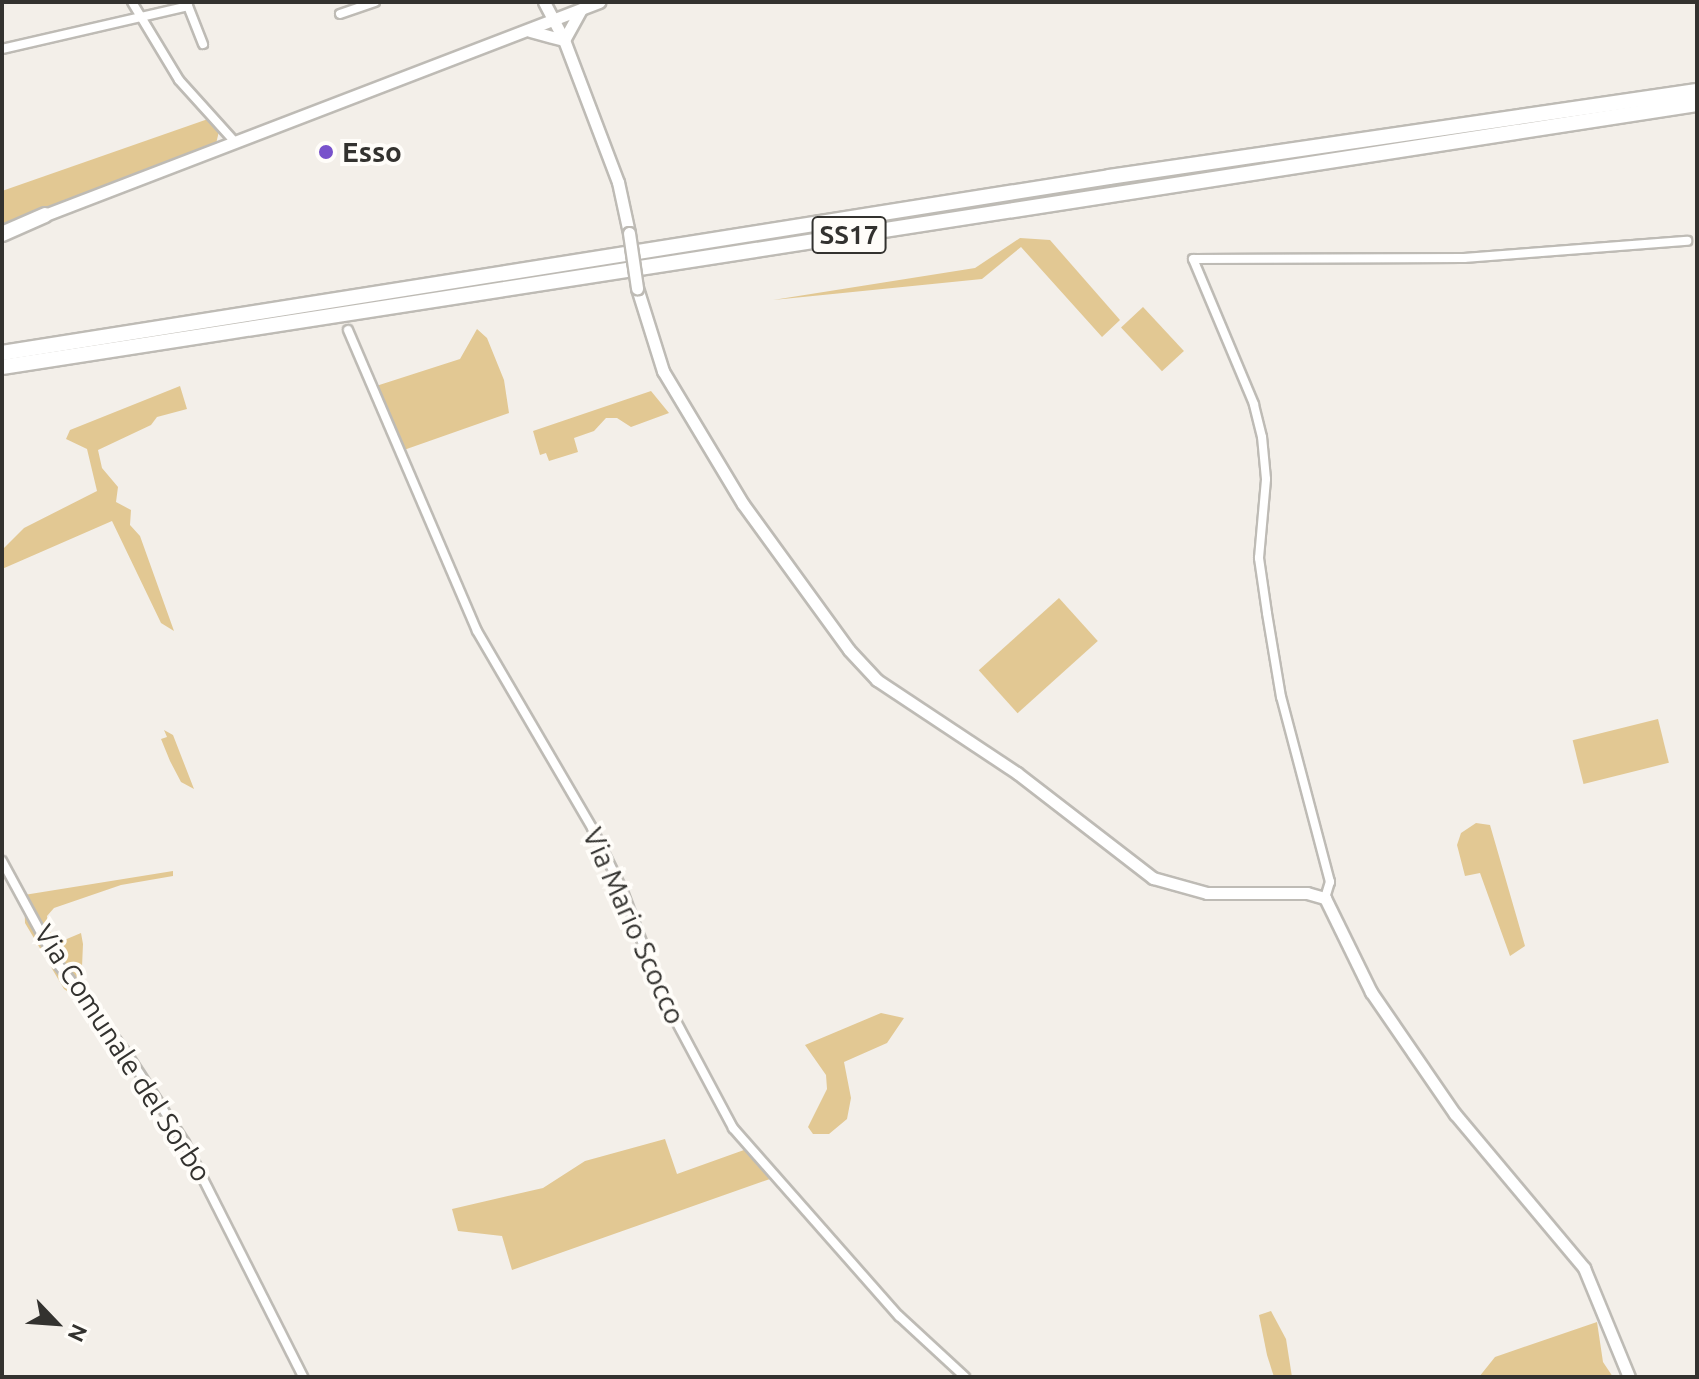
<!DOCTYPE html>
<style>
body{margin:0}
#map{position:relative;width:1699px;height:1379px;overflow:hidden;background:#f3efe9;font-family:Ubuntu,sans-serif}
div>[style]{position:absolute}
.green>*{inset:0;background:#e2c893;transform-origin:0 0}
.roads{filter:drop-shadow(2px 0 #bebbb5) drop-shadow(-2px 0 #bebbb5) drop-shadow(0 2px #bebbb5) drop-shadow(0 -2px #bebbb5)}
.street>*{height:8px;margin:-4px;padding:0 4px;transform-origin:4px;border-radius:4px;background:#fff}
.secondary>*{height:11px;margin:-5.5px;padding:0 5.5px;transform-origin:5.5px;border-radius:5.5px;background:#fff}
.highway>*{height:14px;margin:-7px;padding:0 7px;transform-origin:7px;border-radius:7px;background:#fff}
.bridges{filter:drop-shadow(2px 0 #bebbb5) drop-shadow(-2px 0 #bebbb5) drop-shadow(0 2px #bebbb5) drop-shadow(0 -2px #bebbb5)}
.secondary-bridge>*{height:11px;margin:-5.5px;padding:0 5.5px;transform-origin:5.5px;border-radius:5.5px;background:#fff}
.dots>*{width:22px;height:22px;translate:-50% -50%;box-sizing:border-box;border:4px solid #fffdf9;border-radius:50%}
span{translate:-50% -50%;white-space:nowrap;text-align:center;line-height:1.15;-webkit-text-stroke:8px #fffdf9;paint-order:stroke}
.shield-label span{padding:2px 6px;background:#fffdf9;border:2px solid;border-radius:6px;-webkit-text-stroke-width:0}
.shield-label{font-size:26px;color:#33322f;font-weight:700}
.poi-label{font-size:28px;color:#33322f;font-weight:700}
.left{translate:0 -50%;text-align:left}
.street-label{font-size:28px;color:#33322f}
.frame{position:absolute;inset:0;border:4px solid #33322f;pointer-events:none}
.north{position:absolute;left:16px;top:1283px;width:80px;height:80px;-webkit-text-stroke:6px #fffdf9;paint-order:stroke;rotate:115deg;font-size:22px;font-weight:700;line-height:32px;text-align:center;color:#33322f}
.north::after{content:'';display:block;margin:auto;width:28px;height:36px;background:#33322f;clip-path:polygon(50% 0,100% 100%,50% 72%,0 100%)}
</style>
<div id="map">
<div class="green">
<div style="clip-path:polygon(208px 119px,219px 131px,216px 144px,2px 225px,2px 191px)"></div>
<div style="clip-path:polygon(1020px 238px,1050px 240px,1120px 320px,1102px 337px,1021px 247px,982px 279px,773px 300px,975px 268px)"></div>
<div style="left:1143px;top:307px;width:60px;height:30px;rotate:47deg"></div>
<div style="clip-path:polygon(477px 329px,487px 338px,504px 380px,509px 413px,401px 451px,373px 387px,460px 359px)"></div>
<div style="clip-path:polygon(180px 386px,187px 409px,157px 417px,151px 425px,98px 450px,102px 468px,118px 487px,116px 502px,131px 510px,130px 525px,140px 536px,174px 631px,161px 623px,112px 521px,2px 569px,2px 550px,24px 528px,97px 491px,87px 449px,66px 439px,70px 430px)"></div>
<div style="clip-path:polygon(651px 391px,669px 413px,631px 427px,617px 418px,606px 418px,594px 431px,574px 438px,578px 452px,549px 461px,546px 453px,540px 455px,533px 431px)"></div>
<div style="left:1059px;top:598px;width:58px;height:108px;rotate:48deg"></div>
<div style="left:1658px;top:719px;width:45px;height:88px;rotate:76deg"></div>
<div style="clip-path:polygon(164px 730px,173px 735px,194px 789px,181px 782px,170px 761px,161px 739px,167px 737px)"></div>
<div style="clip-path:polygon(1476px 823px,1490px 825px,1525px 946px,1510px 956px,1480px 873px,1465px 876px,1457px 845px,1461px 833px)"></div>
<div style="clip-path:polygon(173px 871px,173px 876px,121px 885px,54px 908px,47px 916px,49px 931px,62px 941px,81px 933px,83px 944px,81px 990px,76px 997px,64px 989px,25px 923px,24px 895px)"></div>
<div style="clip-path:polygon(881px 1013px,904px 1018px,887px 1043px,844px 1062px,851px 1098px,847px 1119px,829px 1134px,813px 1134px,808px 1127px,827px 1089px,826px 1075px,805px 1045px)"></div>
<div style="clip-path:polygon(665px 1139px,677px 1174px,744px 1150px,770px 1179px,512px 1270px,502px 1236px,458px 1231px,452px 1209px,543px 1188px,585px 1161px)"></div>
<div style="clip-path:polygon(1271px 1311px,1286px 1339px,1292px 1377px,1274px 1377px,1267px 1355px,1259px 1315px)"></div>
<div style="clip-path:polygon(1597px 1322px,1603px 1362px,1613px 1377px,1479px 1377px,1495px 1357px)"></div>
</div>
<div class="roads">
<div class="street">
<div style="left:132px;top:2px;width:91px;rotate:58.9deg"></div>
<div style="left:179px;top:80px;width:84px;rotate:47.9deg"></div>
<div style="left:340px;top:14px;width:37px;rotate:-19deg"></div>
<div style="left:2px;top:49px;width:191px;rotate:-13deg"></div>
<div style="left:188px;top:6px;width:41px;rotate:68.5deg"></div>
<div style="left:348px;top:330px;width:327px;rotate:66.8deg"></div>
<div style="left:477px;top:631px;width:228px;rotate:59.7deg"></div>
<div style="left:592px;top:828px;width:68px;rotate:63.8deg"></div>
<div style="left:622px;top:889px;width:113px;rotate:69.3deg"></div>
<div style="left:662px;top:995px;width:151px;rotate:61.9deg"></div>
<div style="left:733px;top:1128px;width:251px;rotate:48.6deg"></div>
<div style="left:899px;top:1316px;width:90px;rotate:42.7deg"></div>
<div style="left:2px;top:861px;width:117px;rotate:61.5deg"></div>
<div style="left:58px;top:964px;width:113px;rotate:52.5deg"></div>
<div style="left:127px;top:1054px;width:106px;rotate:56.9deg"></div>
<div style="left:185px;top:1143px;width:262px;rotate:63.2deg"></div>
<div style="left:1325px;top:898px;width:17px;rotate:-73deg"></div>
<div style="left:1330px;top:882px;width:191px;rotate:-104.8deg"></div>
<div style="left:1281px;top:697px;width:85px;rotate:-99.5deg"></div>
<div style="left:1267px;top:613px;width:56px;rotate:-98.3deg"></div>
<div style="left:1259px;top:558px;width:79px;rotate:-84.9deg"></div>
<div style="left:1266px;top:479px;width:42px;rotate:-95.4deg"></div>
<div style="left:1262px;top:437px;width:34px;rotate:-104deg"></div>
<div style="left:1254px;top:404px;width:157px;rotate:-112.8deg"></div>
<div style="left:1193px;top:259px;width:271px;rotate:-0.2deg"></div>
<div style="left:1464px;top:258px;width:224px;rotate:-4.4deg"></div>
</div>
<div class="secondary">
<div style="left:544px;top:2px;width:43px;rotate:62.2deg"></div>
<div style="left:564px;top:40px;width:152px;rotate:69.2deg"></div>
<div style="left:618px;top:182px;width:52px;rotate:77.8deg"></div>
<div style="left:530px;top:31px;width:35px;rotate:15deg"></div>
<div style="left:564px;top:40px;width:35px;rotate:-61deg"></div>
<div style="left:45px;top:215px;width:594px;rotate:-21.03deg"></div>
<div style="left:637px;top:288px;width:87px;rotate:72.6deg"></div>
<div style="left:663px;top:371px;width:155px;rotate:59deg"></div>
<div style="left:743px;top:504px;width:180px;rotate:54deg"></div>
<div style="left:849px;top:650px;width:41px;rotate:47deg"></div>
<div style="left:877px;top:680px;width:168px;rotate:33.6deg"></div>
<div style="left:1017px;top:773px;width:172px;rotate:37.7deg"></div>
<div style="left:1153px;top:878px;width:56px;rotate:15.5deg"></div>
<div style="left:1207px;top:893px;width:100px"></div>
<div style="left:1307px;top:893px;width:19px;rotate:16deg"></div>
<div style="left:1325px;top:898px;width:105px;rotate:63.9deg"></div>
<div style="left:1371px;top:992px;width:148px;rotate:55.5deg"></div>
<div style="left:1455px;top:1114px;width:201px;rotate:50deg"></div>
<div style="left:1584px;top:1268px;width:118px;rotate:67.6deg"></div>
</div>
<div class="highway">
<div style="left:2px;top:234px;width:47px;rotate:-23.8deg"></div>
<div style="left:2px;top:353px;width:1121px;rotate:-9.03deg"></div>
<div style="left:1109px;top:177px;width:594px;rotate:-8.32deg"></div>
<div style="left:2px;top:367px;width:1715px;rotate:-8.82deg"></div>
</div>
</div>
<div class="bridges">
<div class="secondary-bridge">
<div style="left:629px;top:233px;width:56px;rotate:81.7deg"></div>
</div>
</div>
<div class="dots">
<div style="left:326px;top:152px;background:#7852cb"></div>
</div>
<div class="shield-label">
<span style="left:849px;top:235px">SS17</span>
</div>
<div class="poi-label">
<span class="left" style="left:342px;top:152px">Esso</span>
</div>
<div class="street-label">
<span style="left:634px;top:926px;rotate:66deg">Via Mario Scocco</span>
<span style="left:123px;top:1053px;rotate:57deg">Via Comunale del Sorbo</span>
</div>
<div class="frame"></div>
<div class="north">N</div>
</div>
